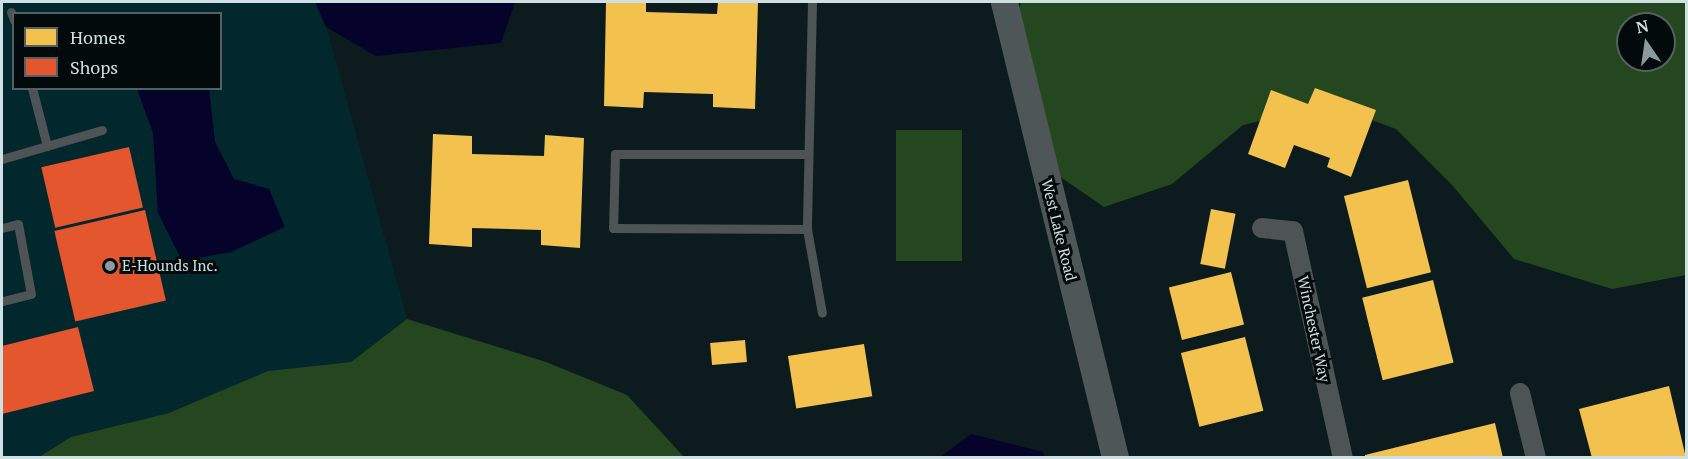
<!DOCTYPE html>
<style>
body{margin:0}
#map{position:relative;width:1688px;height:459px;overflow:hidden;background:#0c1c1e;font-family:"PT Serif",serif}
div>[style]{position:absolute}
.built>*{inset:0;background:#02282d}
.green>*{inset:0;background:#25471f;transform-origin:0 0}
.water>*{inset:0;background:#050329}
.homes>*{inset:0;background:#f2c14e;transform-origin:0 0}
.shops>*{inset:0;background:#e4572e;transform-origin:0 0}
.lane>*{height:9px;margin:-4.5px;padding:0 4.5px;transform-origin:4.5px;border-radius:4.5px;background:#4e5356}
.street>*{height:20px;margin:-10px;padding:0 10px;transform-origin:10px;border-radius:10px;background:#4e5356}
.secondary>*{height:27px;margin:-13.5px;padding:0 13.5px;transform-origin:13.5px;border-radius:13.5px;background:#4e5658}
.dots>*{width:16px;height:16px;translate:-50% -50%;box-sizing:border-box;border:3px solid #020a0b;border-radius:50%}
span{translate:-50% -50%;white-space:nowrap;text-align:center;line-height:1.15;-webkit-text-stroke:6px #020a0b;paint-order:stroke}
.street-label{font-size:15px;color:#cfe0e2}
.poi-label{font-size:15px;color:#cfe0e2}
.left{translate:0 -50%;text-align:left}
.frame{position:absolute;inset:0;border:3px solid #cfe0e2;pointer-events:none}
.legend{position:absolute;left:12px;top:12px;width:210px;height:78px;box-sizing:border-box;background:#020a0b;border:2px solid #546061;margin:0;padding:8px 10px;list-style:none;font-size:18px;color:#cfe0e2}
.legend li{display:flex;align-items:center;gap:12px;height:30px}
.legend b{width:30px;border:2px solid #546061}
.north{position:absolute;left:1616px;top:12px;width:60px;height:60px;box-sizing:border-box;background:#020a0b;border:2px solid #546061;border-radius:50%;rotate:347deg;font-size:16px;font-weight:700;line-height:24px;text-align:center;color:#cfe0e2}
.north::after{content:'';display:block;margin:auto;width:21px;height:27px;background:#8b9b9d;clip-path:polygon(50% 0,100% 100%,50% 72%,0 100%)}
</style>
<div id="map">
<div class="built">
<div style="clip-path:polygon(evenodd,2px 2px,315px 2px,327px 29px,407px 319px,351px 362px,268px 371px,169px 413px,71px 437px,39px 457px,2px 457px,2px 2px,14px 14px,220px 14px,220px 88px,209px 89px,215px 142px,234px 179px,269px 189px,158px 213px,153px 133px,137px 88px,14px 88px,14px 14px)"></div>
</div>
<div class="green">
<div style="clip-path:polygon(evenodd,1021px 2px,1686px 2px,1686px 275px,1612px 289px,1514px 259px,1453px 186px,1396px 129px,1329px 104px,1243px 125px,1172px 184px,1104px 207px,1059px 176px,1019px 11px,1021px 2px,1628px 24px,1664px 24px,1664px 60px,1628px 60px,1628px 24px)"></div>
<div style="left:896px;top:130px;width:66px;height:131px"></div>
<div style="clip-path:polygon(407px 319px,546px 362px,627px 395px,684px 457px,39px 457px,71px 437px,169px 413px,268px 371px,351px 362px)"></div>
</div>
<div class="water">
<div style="clip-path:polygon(315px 2px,515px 2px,501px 43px,376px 56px,326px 27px)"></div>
<div style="clip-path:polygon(137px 89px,209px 89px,215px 142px,234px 179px,269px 189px,285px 227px,231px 252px,182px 261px,158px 213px,153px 133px)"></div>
<div style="clip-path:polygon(971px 434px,1043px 452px,1045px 457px,940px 457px)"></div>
</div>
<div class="homes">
<div style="clip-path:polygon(606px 2px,646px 2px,646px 12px,717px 14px,718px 2px,758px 2px,755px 109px,713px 107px,713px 94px,644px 92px,643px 108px,604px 106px)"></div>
<div style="clip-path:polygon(1315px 88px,1376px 110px,1351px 177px,1327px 167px,1330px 158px,1294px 145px,1285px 168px,1248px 154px,1271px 90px,1308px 104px)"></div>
<div style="clip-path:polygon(433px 134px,472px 136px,472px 154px,544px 156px,545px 135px,584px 138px,580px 248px,541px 245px,541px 230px,472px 228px,472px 247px,429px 244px)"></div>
<div style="left:1408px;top:180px;width:95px;height:66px;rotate:76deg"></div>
<div style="left:1211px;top:209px;width:25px;height:56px;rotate:11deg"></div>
<div style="left:1231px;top:272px;width:54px;height:64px;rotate:76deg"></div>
<div style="left:1433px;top:280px;width:85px;height:73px;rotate:76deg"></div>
<div style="left:1245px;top:337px;width:76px;height:66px;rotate:76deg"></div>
<div style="left:745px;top:340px;width:22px;height:35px;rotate:85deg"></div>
<div style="left:864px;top:344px;width:53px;height:77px;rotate:81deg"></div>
<div style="clip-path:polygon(1669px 386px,1686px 458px,1592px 458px,1579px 409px)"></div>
<div style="clip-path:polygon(1495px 423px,1503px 458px,1365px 458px,1365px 455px)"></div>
</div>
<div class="shops">
<div style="left:129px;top:147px;width:62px;height:90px;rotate:77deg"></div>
<div style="left:145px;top:210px;width:93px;height:93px;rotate:77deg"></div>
<div style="clip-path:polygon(78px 327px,94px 391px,2px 414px,2px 346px)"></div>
</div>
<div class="lane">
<div style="left:812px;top:2px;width:227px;rotate:91.3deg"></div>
<div style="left:807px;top:229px;width:85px;rotate:79.9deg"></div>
<div style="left:11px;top:12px;width:9px;rotate:69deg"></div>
<div style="left:32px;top:88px;width:60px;rotate:75.5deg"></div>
<div style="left:806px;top:154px;width:191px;rotate:180deg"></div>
<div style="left:615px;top:154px;width:74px;rotate:91.5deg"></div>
<div style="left:613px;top:228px;width:194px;rotate:0.3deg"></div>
<div style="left:2px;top:159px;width:104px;rotate:-16.2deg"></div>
<div style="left:2px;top:228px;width:16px;rotate:-14deg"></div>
<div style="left:18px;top:224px;width:71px;rotate:79.5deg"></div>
<div style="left:31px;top:294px;width:30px;rotate:166deg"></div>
</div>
<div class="street">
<div style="left:1262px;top:228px;width:31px;rotate:6deg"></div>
<div style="left:1293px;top:231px;width:232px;rotate:77.6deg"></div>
<div style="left:1520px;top:393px;width:67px;rotate:76.2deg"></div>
</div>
<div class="secondary">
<div style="left:1004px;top:2px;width:469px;rotate:76.3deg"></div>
</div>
<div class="dots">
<div style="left:110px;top:266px;background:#8b9b9d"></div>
</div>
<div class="street-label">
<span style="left:1059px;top:230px;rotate:76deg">West Lake Road</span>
<span style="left:1314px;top:329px;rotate:78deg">Winchester Way</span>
</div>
<div class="poi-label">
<span class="left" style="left:122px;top:266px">E-Hounds Inc.</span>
</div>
<div class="frame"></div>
<ul class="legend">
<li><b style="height:16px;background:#f2c14e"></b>Homes</li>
<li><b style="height:16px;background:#e4572e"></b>Shops</li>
</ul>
<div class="north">N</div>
</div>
